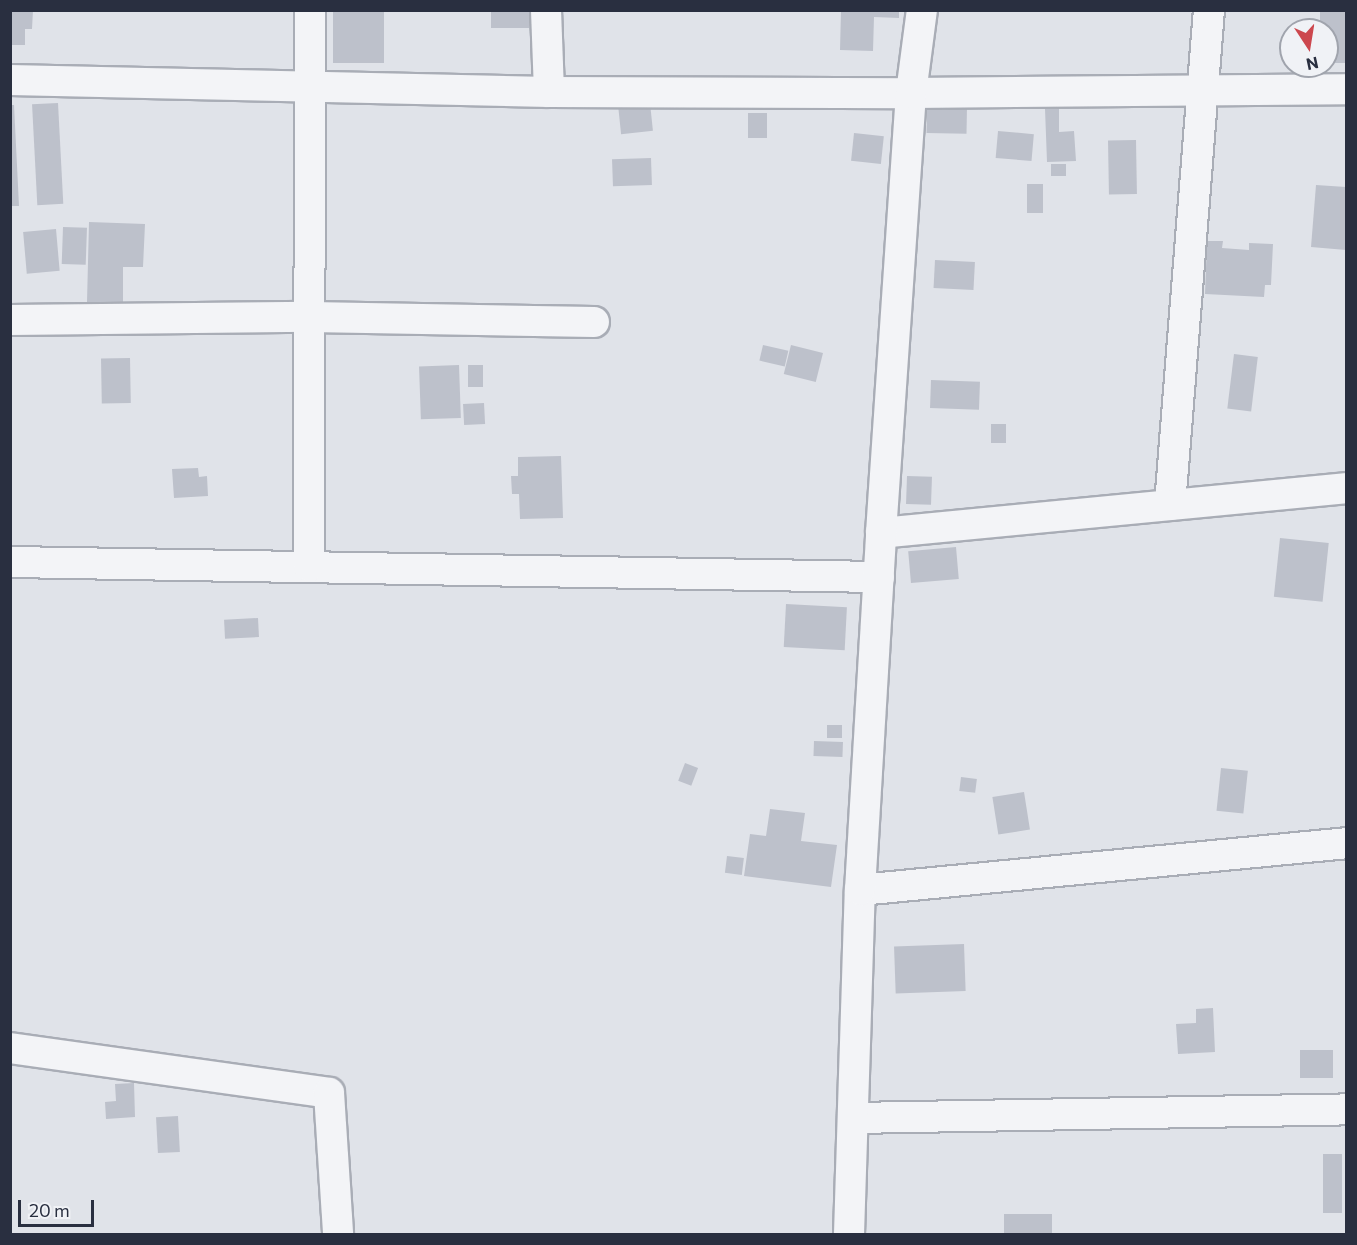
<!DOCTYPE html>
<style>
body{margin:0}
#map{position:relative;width:1357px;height:1245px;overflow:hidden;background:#e0e3e9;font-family:Commissioner,sans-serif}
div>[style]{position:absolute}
.building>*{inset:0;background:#bdc1cb;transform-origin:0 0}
.roads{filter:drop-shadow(2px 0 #a9adb6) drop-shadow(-2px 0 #a9adb6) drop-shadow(0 2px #a9adb6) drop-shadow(0 -2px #a9adb6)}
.street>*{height:30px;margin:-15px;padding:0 15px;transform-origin:15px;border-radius:15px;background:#f3f4f7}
span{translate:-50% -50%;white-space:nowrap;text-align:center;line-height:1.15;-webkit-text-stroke:4.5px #f0f2f6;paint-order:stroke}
.frame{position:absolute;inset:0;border:12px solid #292f40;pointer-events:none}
.north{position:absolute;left:1279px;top:18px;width:60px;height:60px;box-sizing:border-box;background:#f0f2f6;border:2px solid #a0a4ad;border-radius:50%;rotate:168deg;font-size:16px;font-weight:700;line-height:24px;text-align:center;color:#292f40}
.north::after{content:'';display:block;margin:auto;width:21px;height:27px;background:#cc474e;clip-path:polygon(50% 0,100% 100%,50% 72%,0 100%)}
.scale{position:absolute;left:18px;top:1200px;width:76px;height:27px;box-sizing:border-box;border:3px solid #292f40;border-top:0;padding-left:8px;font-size:18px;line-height:21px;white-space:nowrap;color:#292f40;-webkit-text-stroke:4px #f0f2f6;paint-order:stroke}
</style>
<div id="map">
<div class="building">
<div style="clip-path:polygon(10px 10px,33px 10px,32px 29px,25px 29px,25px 45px,10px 45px)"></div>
<div style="left:333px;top:10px;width:51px;height:53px"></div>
<div style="left:491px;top:10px;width:38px;height:18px"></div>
<div style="clip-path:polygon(841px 10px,899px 10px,899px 18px,874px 17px,873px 51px,840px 50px)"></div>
<div style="clip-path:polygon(1320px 10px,1346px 10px,1346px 63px,1327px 63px,1327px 30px,1320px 30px)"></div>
<div style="left:58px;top:103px;width:101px;height:26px;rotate:87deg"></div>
<div style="left:650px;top:103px;width:28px;height:32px;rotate:84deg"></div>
<div style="clip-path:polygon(10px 105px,14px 105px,19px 206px,10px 206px)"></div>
<div style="left:927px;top:106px;width:40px;height:27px;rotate:1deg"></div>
<div style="clip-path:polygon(1059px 108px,1059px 132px,1074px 131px,1076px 161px,1047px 162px,1045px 109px)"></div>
<div style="left:767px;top:113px;width:25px;height:19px;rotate:90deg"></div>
<div style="left:998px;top:131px;width:36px;height:27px;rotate:5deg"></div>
<div style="left:854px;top:133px;width:30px;height:28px;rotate:6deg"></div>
<div style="left:1136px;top:140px;width:54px;height:28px;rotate:89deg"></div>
<div style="left:651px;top:158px;width:27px;height:39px;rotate:88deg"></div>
<div style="left:1066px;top:164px;width:12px;height:15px;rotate:90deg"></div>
<div style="left:1043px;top:184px;width:29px;height:16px;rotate:90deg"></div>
<div style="clip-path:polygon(1316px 185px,1346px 187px,1346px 250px,1311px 247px)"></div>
<div style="clip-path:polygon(89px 222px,145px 224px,143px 267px,123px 267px,123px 303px,87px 302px)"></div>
<div style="left:63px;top:227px;width:24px;height:37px;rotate:2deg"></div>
<div style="left:56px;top:229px;width:42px;height:33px;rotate:85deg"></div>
<div style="clip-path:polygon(1207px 241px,1223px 241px,1222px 248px,1249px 250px,1249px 243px,1273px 244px,1271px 285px,1265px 285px,1264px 297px,1205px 294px)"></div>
<div style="left:935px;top:260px;width:40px;height:28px;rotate:3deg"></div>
<div style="left:763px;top:345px;width:26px;height:16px;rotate:13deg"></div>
<div style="left:791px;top:345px;width:33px;height:30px;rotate:14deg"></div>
<div style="left:1234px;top:354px;width:24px;height:55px;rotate:7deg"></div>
<div style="left:130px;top:358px;width:45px;height:29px;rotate:89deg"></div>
<div style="left:459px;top:365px;width:53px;height:40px;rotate:88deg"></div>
<div style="left:483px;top:365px;width:22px;height:15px;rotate:90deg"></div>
<div style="left:931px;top:380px;width:49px;height:28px;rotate:2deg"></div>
<div style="left:484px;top:403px;width:21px;height:21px;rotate:87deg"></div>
<div style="left:991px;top:424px;width:15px;height:19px"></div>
<div style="clip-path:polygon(561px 456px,563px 518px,520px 519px,519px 494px,512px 494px,511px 476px,518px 476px,518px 457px)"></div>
<div style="clip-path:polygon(198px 468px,199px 477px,207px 476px,208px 496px,174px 498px,172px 469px)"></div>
<div style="left:907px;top:476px;width:25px;height:28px;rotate:2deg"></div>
<div style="left:1280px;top:538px;width:49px;height:59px;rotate:6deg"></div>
<div style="left:956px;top:547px;width:32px;height:48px;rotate:85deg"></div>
<div style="left:786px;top:604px;width:61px;height:43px;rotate:3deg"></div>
<div style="left:258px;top:618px;width:19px;height:34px;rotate:87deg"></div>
<div style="left:827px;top:725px;width:15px;height:13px"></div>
<div style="left:814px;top:741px;width:29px;height:15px;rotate:2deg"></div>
<div style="left:685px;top:763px;width:14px;height:19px;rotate:21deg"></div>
<div style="left:1221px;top:768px;width:27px;height:43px;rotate:6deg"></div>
<div style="left:961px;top:777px;width:16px;height:14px;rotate:7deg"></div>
<div style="left:1024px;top:792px;width:38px;height:32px;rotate:81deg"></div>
<div style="clip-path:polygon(770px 809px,805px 813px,801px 841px,837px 845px,831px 887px,744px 876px,750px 834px,766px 836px)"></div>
<div style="left:727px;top:856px;width:17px;height:17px;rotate:7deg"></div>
<div style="left:964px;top:944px;width:47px;height:70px;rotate:88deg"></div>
<div style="clip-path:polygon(1213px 1008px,1215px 1052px,1178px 1054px,1176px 1024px,1196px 1023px,1196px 1009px)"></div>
<div style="left:1300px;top:1050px;width:33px;height:28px"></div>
<div style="clip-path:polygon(134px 1083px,135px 1117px,106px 1119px,105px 1102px,116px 1101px,115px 1084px)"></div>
<div style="left:178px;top:1116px;width:36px;height:22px;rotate:87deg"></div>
<div style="left:1323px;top:1154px;width:19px;height:59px"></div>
<div style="left:1052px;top:1214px;width:20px;height:48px;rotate:90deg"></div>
</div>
<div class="roads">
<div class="street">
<div style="left:546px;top:10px;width:82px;rotate:87.9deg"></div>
<div style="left:10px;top:80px;width:539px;rotate:1.28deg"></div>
<div style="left:549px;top:92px;width:362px;rotate:0.2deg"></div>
<div style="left:911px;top:93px;width:435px;rotate:-0.5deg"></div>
<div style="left:10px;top:320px;width:300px;rotate:-0.6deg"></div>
<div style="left:310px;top:317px;width:284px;rotate:1deg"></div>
<div style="left:1170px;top:505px;width:497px;rotate:-85.5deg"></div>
<div style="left:881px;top:533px;width:467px;rotate:-5.5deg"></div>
<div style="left:10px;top:562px;width:869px;rotate:0.99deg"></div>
<div style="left:309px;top:566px;width:556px;rotate:-89.9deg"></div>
<div style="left:860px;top:890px;width:488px;rotate:-5.5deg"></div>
<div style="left:10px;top:1048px;width:322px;rotate:8deg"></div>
<div style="left:329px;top:1093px;width:141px;rotate:86.3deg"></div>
<div style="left:853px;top:1118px;width:493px;rotate:-1deg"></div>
<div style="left:849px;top:1234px;width:344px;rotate:-88.2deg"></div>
<div style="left:860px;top:890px;width:358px;rotate:-86.6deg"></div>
<div style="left:881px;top:533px;width:441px;rotate:-86.1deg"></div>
<div style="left:911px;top:93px;width:84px;rotate:-82.5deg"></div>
</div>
</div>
<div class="frame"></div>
<div class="north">N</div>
<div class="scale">20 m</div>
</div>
